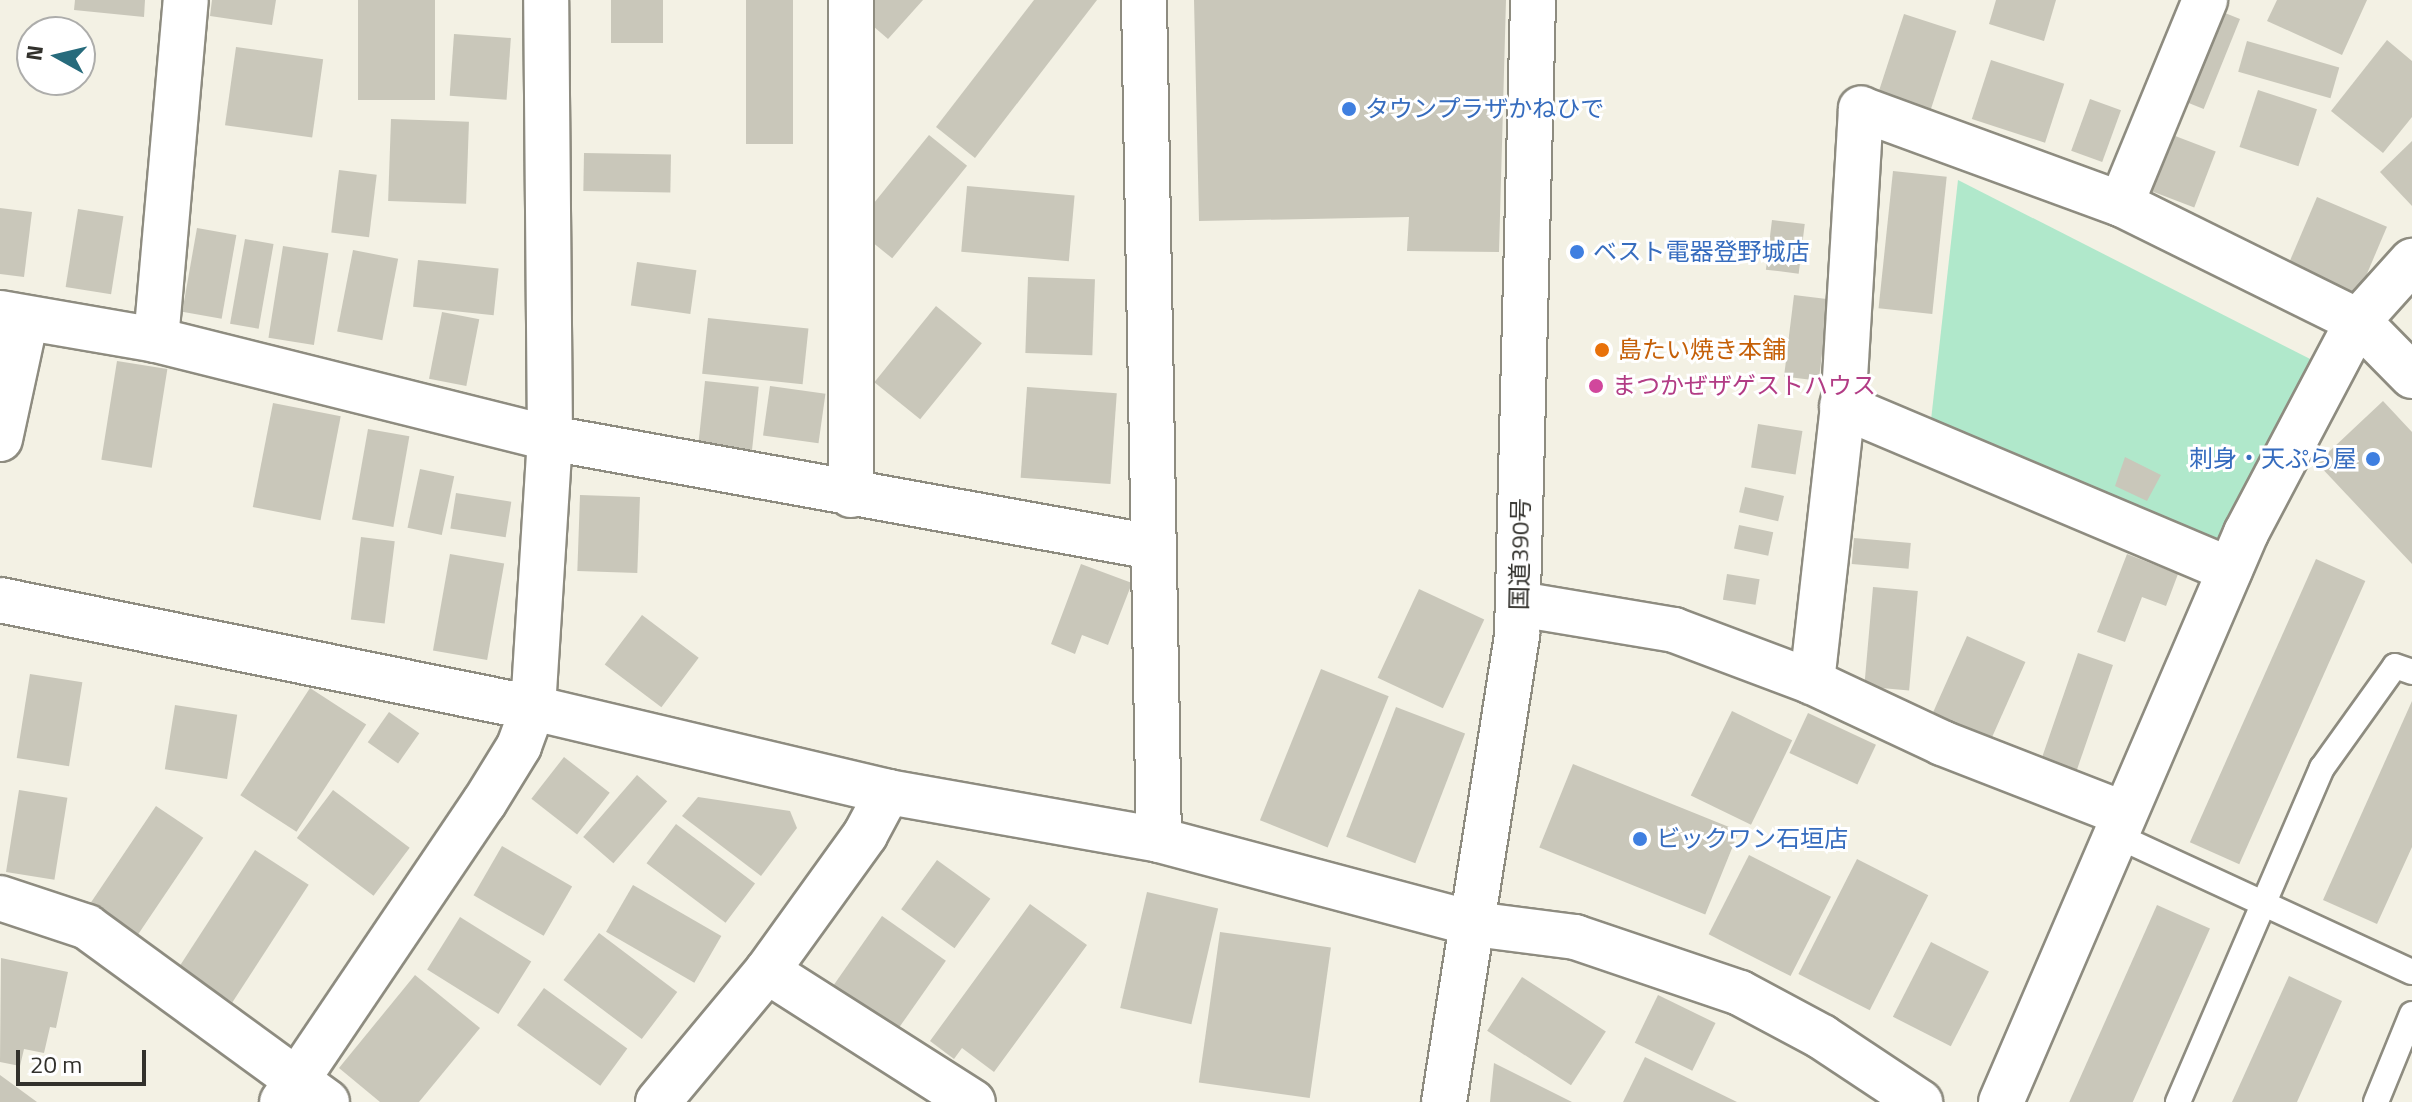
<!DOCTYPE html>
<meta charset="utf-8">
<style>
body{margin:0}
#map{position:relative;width:2412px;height:1102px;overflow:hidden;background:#f3f1e4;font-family:"Titillium Web","Noto Sans JP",sans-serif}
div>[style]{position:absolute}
.green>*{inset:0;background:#b0e8cb}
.building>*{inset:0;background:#c9c7ba;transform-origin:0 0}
.roads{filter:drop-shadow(2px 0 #8e8c80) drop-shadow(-2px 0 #8e8c80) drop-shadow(0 2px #8e8c80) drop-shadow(0 -2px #8e8c80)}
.service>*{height:24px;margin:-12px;padding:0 12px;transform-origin:12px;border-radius:12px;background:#fff}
.minor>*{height:44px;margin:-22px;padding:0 22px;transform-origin:22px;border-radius:22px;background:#fff}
.tertiary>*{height:44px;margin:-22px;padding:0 22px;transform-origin:22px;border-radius:22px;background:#fff}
.trunk>*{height:44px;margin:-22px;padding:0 22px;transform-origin:22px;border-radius:22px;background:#fff}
.dots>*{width:22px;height:22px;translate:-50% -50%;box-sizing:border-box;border:4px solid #fff;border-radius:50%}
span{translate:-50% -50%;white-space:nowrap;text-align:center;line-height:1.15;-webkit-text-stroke:6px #fff;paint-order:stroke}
.shop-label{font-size:24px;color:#366cbe}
.left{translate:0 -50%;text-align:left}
.right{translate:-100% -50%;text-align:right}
.food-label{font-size:24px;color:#c56008}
.hotel-label{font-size:24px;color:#b23c85}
.street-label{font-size:24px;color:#32312c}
.north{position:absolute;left:16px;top:16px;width:80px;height:80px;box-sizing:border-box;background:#fff;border:2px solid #adadab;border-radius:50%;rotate:278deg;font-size:22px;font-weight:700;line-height:32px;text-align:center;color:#32312c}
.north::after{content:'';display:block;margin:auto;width:28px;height:36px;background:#276b7c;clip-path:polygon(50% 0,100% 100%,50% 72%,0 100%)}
.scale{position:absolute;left:16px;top:1050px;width:130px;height:36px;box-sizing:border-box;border:4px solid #32312c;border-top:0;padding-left:10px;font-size:24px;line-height:28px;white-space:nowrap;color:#32312c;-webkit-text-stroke:6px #fff;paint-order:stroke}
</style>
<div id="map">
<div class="green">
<div style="clip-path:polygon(1958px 180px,2322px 365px,2225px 554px,1930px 429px)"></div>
</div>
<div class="building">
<div style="clip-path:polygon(75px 0,145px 0,144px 17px,74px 10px)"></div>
<div style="clip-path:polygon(212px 0,276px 0,272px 25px,210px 16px)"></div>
<div style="left:358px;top:0;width:77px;height:100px"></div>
<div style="left:611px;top:0;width:52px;height:43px"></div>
<div style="left:746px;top:0;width:47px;height:144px"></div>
<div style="clip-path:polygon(857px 0,923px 0,888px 39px,851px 7px)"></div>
<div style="clip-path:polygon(1034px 0,1097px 0,975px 158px,936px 127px)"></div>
<div style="clip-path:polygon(1194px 0,1506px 0,1499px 252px,1407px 251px,1409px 217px,1199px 221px)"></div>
<div style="clip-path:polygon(1996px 0,2056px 0,2044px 41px,1989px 24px)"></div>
<div style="clip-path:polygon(2277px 0,2367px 0,2342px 55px,2267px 21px)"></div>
<div style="left:2215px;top:9px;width:27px;height:97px;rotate:22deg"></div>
<div style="left:1904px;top:14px;width:55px;height:85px;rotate:18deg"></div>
<div style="left:454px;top:34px;width:57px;height:62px;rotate:4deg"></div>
<div style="clip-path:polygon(2387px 40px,2412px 61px,2412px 117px,2383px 153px,2331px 111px)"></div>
<div style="left:2247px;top:41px;width:96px;height:32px;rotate:16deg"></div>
<div style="left:236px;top:47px;width:88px;height:79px;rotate:8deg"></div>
<div style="left:1991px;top:60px;width:77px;height:62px;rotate:18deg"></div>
<div style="left:2258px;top:90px;width:62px;height:60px;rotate:18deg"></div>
<div style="left:2090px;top:99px;width:33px;height:55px;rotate:20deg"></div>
<div style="left:391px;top:119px;width:78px;height:82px;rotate:2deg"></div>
<div style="left:2170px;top:134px;width:49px;height:60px;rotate:21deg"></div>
<div style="left:929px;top:135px;width:49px;height:119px;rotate:39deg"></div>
<div style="clip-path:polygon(2412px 141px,2412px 206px,2380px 172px)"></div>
<div style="left:584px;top:153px;width:87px;height:38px;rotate:1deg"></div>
<div style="left:339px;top:170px;width:38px;height:63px;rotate:7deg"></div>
<div style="left:1893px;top:171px;width:54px;height:138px;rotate:6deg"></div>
<div style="left:967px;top:186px;width:108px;height:66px;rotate:5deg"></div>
<div style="left:2317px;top:197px;width:76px;height:81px;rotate:23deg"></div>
<div style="clip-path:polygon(0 208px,32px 212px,24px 277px,0 274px)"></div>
<div style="left:78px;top:209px;width:46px;height:79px;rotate:9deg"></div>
<div style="left:1772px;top:220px;width:33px;height:50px;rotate:7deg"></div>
<div style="left:197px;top:228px;width:40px;height:85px;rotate:10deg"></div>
<div style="left:245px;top:239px;width:29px;height:86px;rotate:10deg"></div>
<div style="left:283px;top:246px;width:46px;height:93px;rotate:9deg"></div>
<div style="left:353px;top:250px;width:46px;height:83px;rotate:11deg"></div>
<div style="left:418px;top:260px;width:81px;height:47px;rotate:6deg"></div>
<div style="left:637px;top:262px;width:60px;height:44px;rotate:8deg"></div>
<div style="left:1028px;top:277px;width:67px;height:76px;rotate:2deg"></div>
<div style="left:1794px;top:295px;width:35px;height:82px;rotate:7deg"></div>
<div style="left:936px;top:306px;width:59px;height:98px;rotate:39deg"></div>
<div style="left:442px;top:312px;width:38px;height:68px;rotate:11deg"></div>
<div style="left:708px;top:318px;width:101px;height:56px;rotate:6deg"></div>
<div style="left:117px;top:361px;width:51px;height:100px;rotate:9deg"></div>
<div style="left:705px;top:381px;width:54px;height:64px;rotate:6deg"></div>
<div style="left:770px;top:386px;width:56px;height:50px;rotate:8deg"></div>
<div style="left:1027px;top:387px;width:90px;height:91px;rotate:4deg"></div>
<div style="clip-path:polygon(2383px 401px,2412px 432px,2412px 564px,2317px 463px)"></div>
<div style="left:273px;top:403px;width:69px;height:106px;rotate:11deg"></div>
<div style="left:1758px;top:424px;width:45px;height:44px;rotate:9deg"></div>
<div style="left:368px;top:429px;width:42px;height:92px;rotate:10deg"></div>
<div style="clip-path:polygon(2125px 457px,2161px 475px,2147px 501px,2115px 486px)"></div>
<div style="left:420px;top:469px;width:35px;height:60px;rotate:12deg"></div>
<div style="left:1745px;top:487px;width:40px;height:26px;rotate:13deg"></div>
<div style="left:456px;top:493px;width:56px;height:36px;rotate:9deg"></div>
<div style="left:580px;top:495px;width:60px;height:76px;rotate:2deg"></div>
<div style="left:1739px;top:525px;width:35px;height:24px;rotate:12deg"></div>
<div style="left:361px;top:537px;width:34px;height:83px;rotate:7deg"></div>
<div style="left:1854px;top:538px;width:57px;height:26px;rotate:5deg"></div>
<div style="left:450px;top:554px;width:55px;height:98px;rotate:10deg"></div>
<div style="clip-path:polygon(2127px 554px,2178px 574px,2166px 606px,2142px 597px,2125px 642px,2097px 632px)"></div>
<div style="left:2316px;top:559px;width:54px;height:310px;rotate:24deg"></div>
<div style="clip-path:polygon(1081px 564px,1132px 583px,1108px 645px,1082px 635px,1075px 654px,1051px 644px)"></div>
<div style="left:1727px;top:574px;width:33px;height:26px;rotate:9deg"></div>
<div style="left:1873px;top:587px;width:45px;height:100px;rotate:5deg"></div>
<div style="left:1419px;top:589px;width:72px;height:98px;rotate:25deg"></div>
<div style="left:642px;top:615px;width:71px;height:62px;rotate:37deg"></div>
<div style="left:1967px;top:636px;width:64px;height:91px;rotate:24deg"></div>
<div style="left:2078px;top:653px;width:37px;height:123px;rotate:19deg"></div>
<div style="left:1321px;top:669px;width:73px;height:163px;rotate:22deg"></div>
<div style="left:30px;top:674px;width:53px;height:85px;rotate:9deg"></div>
<div style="left:310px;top:688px;width:67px;height:128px;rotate:33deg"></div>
<div style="clip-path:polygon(2412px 701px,2412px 847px,2377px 924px,2323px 900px)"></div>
<div style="left:175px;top:705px;width:63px;height:65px;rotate:9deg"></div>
<div style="left:1396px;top:707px;width:74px;height:139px;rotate:21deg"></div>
<div style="left:1732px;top:711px;width:67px;height:94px;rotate:26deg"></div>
<div style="left:389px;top:712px;width:37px;height:37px;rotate:35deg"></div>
<div style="left:1808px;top:713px;width:75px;height:44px;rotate:25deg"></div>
<div style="left:564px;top:757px;width:58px;height:53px;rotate:38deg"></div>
<div style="left:1573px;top:764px;width:179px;height:90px;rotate:22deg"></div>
<div style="left:637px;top:775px;width:40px;height:82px;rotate:41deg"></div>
<div style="left:19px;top:790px;width:49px;height:83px;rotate:9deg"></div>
<div style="left:333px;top:790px;width:96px;height:60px;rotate:37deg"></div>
<div style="clip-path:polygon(698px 797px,790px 811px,797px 828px,761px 876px,682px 816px)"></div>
<div style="left:156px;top:806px;width:57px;height:123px;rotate:34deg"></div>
<div style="left:676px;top:824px;width:99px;height:49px;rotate:37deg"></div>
<div style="left:502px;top:846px;width:81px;height:57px;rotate:30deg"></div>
<div style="left:255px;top:850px;width:64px;height:140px;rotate:33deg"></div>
<div style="left:1749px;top:855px;width:92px;height:89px;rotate:27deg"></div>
<div style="left:1857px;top:859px;width:80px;height:129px;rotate:27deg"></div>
<div style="left:937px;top:860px;width:66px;height:61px;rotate:36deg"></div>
<div style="left:633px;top:885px;width:102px;height:54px;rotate:30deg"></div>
<div style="left:1147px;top:892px;width:73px;height:119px;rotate:13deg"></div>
<div style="clip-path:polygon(1030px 904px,1087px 945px,994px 1072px,962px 1048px,954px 1059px,930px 1041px)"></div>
<div style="left:2157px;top:905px;width:58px;height:217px;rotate:24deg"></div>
<div style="left:882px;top:916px;width:78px;height:85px;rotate:35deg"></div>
<div style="left:460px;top:917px;width:84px;height:62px;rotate:32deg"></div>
<div style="left:1220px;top:932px;width:112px;height:152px;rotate:8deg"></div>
<div style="left:599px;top:933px;width:98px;height:59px;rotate:37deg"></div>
<div style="left:1931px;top:942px;width:65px;height:84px;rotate:27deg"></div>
<div style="clip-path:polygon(1px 958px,68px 972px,56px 1028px,50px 1027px,44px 1053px,24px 1049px,20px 1066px,0 1062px)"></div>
<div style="clip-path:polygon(415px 975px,480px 1028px,419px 1102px,380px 1102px,339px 1068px)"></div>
<div style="clip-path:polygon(2289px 976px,2342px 1001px,2297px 1102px,2232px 1102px)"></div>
<div style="left:1522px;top:977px;width:100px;height:64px;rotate:33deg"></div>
<div style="left:544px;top:988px;width:103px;height:46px;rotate:36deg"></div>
<div style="left:1658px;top:995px;width:64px;height:53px;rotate:26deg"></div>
<div style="clip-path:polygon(1645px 1057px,1737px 1102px,1623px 1102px)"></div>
<div style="clip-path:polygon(1494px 1063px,1572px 1102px,1490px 1102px)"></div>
<div style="clip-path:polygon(0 1075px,37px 1102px,0 1102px)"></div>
</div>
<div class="roads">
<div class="service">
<div style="left:2113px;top:834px;width:329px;rotate:24.8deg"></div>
<div style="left:2178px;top:1102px;width:364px;rotate:-66.7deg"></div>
<div style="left:2322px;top:768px;width:125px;rotate:-54.4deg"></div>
<div style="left:2395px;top:666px;width:18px;rotate:19deg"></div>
<div style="left:2376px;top:1102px;width:95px;rotate:-67.8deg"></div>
</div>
<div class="minor">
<div style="left:1144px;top:0;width:840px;rotate:88.98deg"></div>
<div style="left:2121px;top:204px;width:221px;rotate:-67.6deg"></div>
<div style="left:0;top:313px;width:158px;rotate:9.8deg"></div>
<div style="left:156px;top:340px;width:406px;rotate:14deg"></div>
<div style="left:550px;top:438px;width:613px;rotate:10.25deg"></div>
<div style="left:156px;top:340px;width:341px;rotate:-85deg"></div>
<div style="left:1842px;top:406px;width:421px;rotate:22.9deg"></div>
<div style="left:0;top:439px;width:123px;rotate:-77.8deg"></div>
<div style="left:851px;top:495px;width:495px;rotate:-90deg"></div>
<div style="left:1519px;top:604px;width:157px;rotate:9.5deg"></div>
<div style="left:1674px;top:630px;width:147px;rotate:20.6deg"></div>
<div style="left:1812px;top:682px;width:144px;rotate:25.1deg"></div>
<div style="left:1942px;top:743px;width:193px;rotate:21.3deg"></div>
<div style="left:1812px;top:682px;width:289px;rotate:-83.6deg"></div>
<div style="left:1844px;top:395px;width:287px;rotate:-86.6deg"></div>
<div style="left:1861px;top:109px;width:277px;rotate:20.1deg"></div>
<div style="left:2121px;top:204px;width:264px;rotate:26.3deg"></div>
<div style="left:2358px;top:321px;width:77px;rotate:45.5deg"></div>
<div style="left:0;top:898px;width:92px;rotate:18.4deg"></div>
<div style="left:87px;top:927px;width:297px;rotate:36.1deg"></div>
<div style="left:767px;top:971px;width:244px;rotate:32.5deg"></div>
<div style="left:658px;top:1102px;width:170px;rotate:-50.2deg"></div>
<div style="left:767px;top:971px;width:168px;rotate:-54.2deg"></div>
<div style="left:865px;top:835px;width:49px;rotate:-61.9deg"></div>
<div style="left:2001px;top:1102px;width:620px;rotate:-66.7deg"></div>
<div style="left:2246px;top:533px;width:240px;rotate:-62.2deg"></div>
<div style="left:2358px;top:321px;width:81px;rotate:-48deg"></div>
</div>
<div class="tertiary">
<div style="left:0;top:600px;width:544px;rotate:11.45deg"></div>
<div style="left:533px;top:708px;width:365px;rotate:13.3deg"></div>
<div style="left:888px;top:792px;width:275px;rotate:10deg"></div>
<div style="left:1159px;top:840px;width:326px;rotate:14.9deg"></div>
<div style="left:1474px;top:924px;width:102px;rotate:7.3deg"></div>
<div style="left:1575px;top:937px;width:174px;rotate:18.7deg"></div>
<div style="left:1740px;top:993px;width:93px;rotate:28.2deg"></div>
<div style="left:1822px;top:1037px;width:118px;rotate:33.6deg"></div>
<div style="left:282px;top:1102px;width:361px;rotate:-56deg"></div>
<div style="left:484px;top:803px;width:67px;rotate:-58.4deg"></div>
<div style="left:519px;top:746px;width:40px;rotate:-69.8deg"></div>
<div style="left:533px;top:708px;width:271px;rotate:-86.4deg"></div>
<div style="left:550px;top:438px;width:438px;rotate:-90.5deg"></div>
</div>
<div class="trunk">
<div style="left:1444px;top:1102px;width:474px;rotate:-81.1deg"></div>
<div style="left:1517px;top:634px;width:634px;rotate:-88.55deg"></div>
</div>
</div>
<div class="dots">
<div style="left:1349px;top:109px;background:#3f7fe0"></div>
<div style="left:1577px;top:252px;background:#3f7fe0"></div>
<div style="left:1602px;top:350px;background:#e8710a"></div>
<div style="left:1596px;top:386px;background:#d1479c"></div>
<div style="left:2373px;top:459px;background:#3f7fe0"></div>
<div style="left:1640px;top:839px;background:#3f7fe0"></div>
</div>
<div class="shop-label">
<span class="left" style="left:1365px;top:109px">タウンプラザかねひで</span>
<span class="left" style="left:1593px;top:252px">ベスト電器登野城店</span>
<span class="right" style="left:2357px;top:459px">刺身・天ぷら屋</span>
<span class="left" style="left:1656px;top:839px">ビックワン石垣店</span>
</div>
<div class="food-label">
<span class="left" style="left:1618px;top:350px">島たい焼き本舗</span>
</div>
<div class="hotel-label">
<span class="left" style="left:1612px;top:386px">まつかぜザゲストハウス</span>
</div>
<div class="street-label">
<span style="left:1520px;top:554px;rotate:-89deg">国道390号</span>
</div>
<div class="north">N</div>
<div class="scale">20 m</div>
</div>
